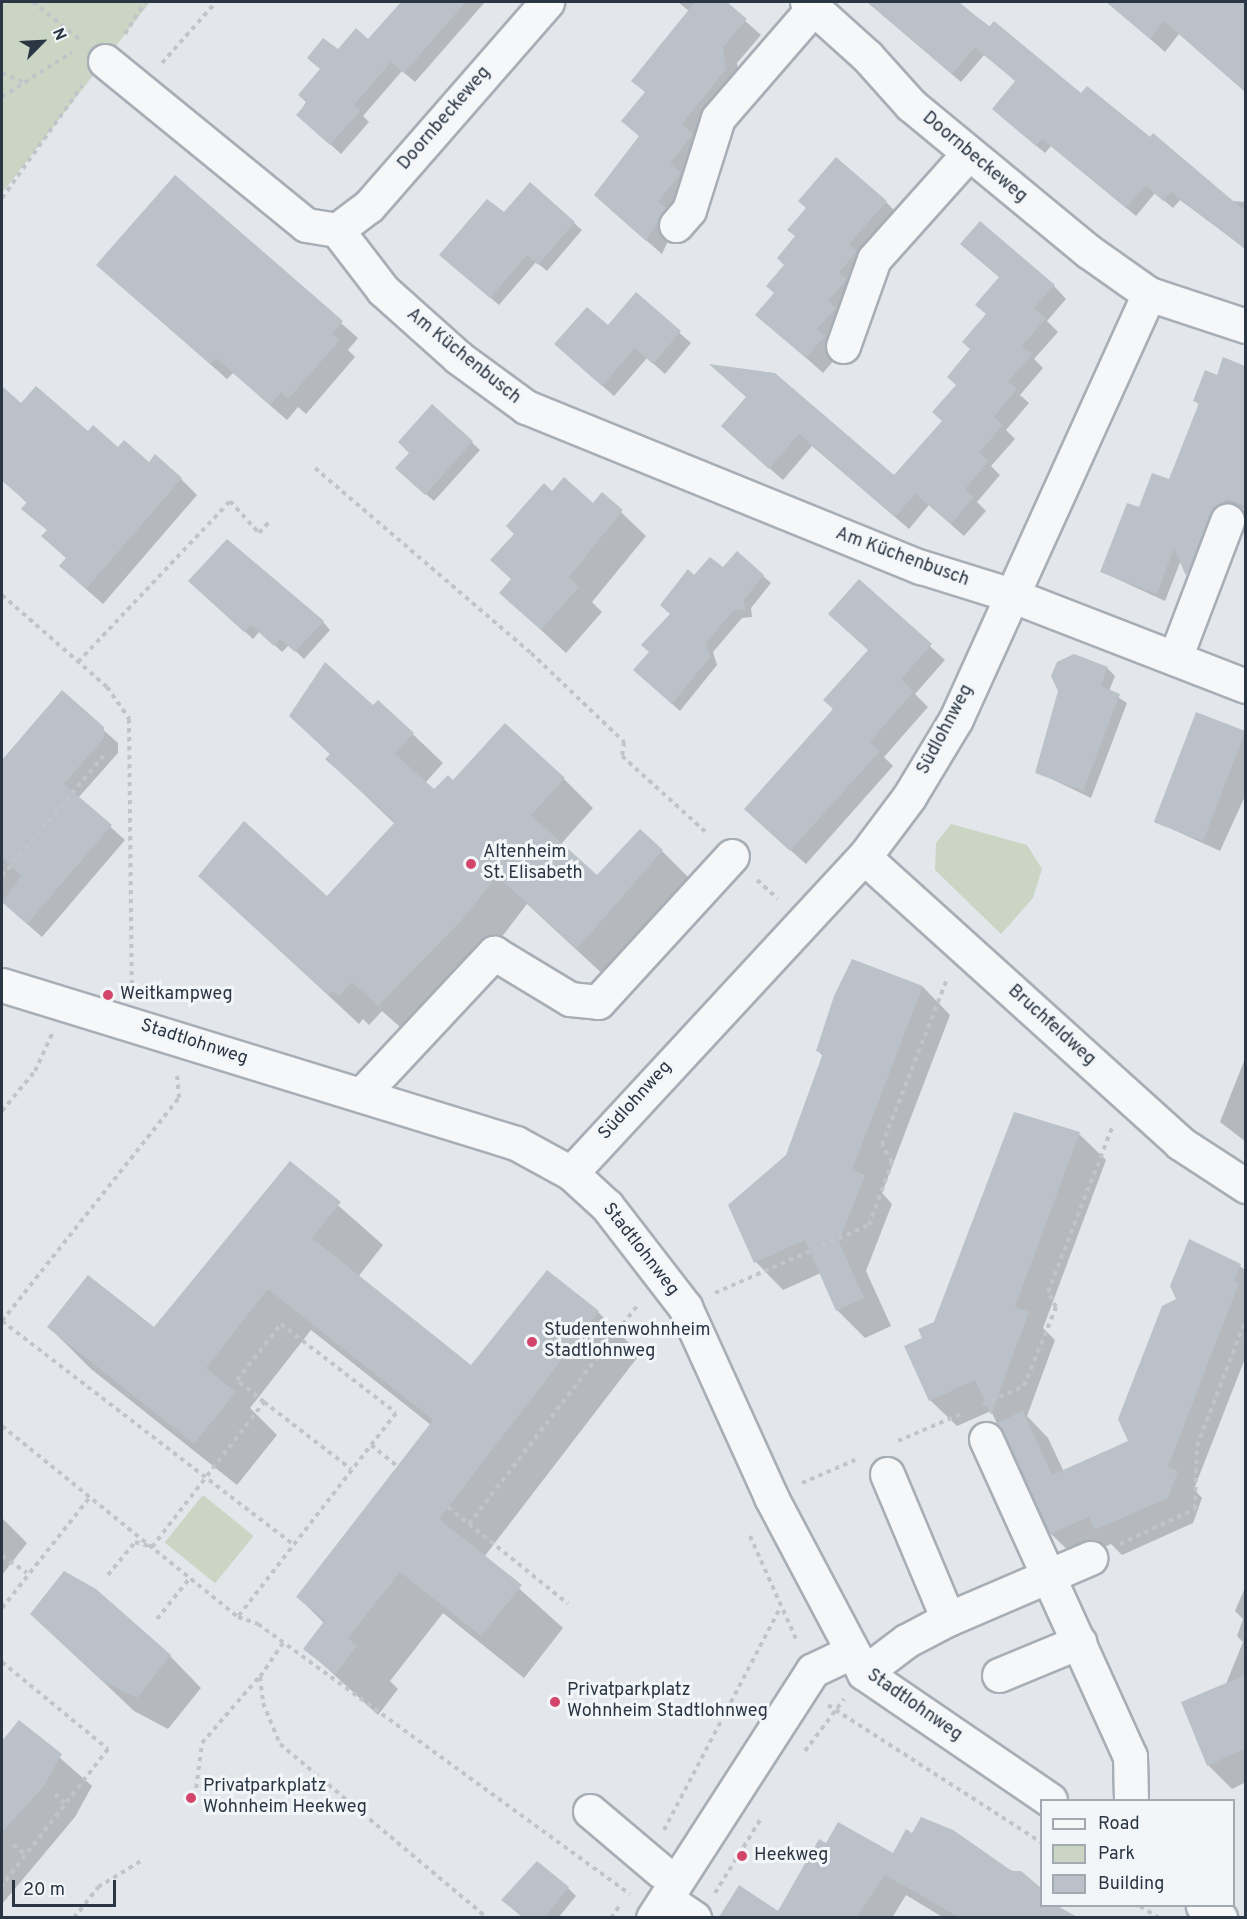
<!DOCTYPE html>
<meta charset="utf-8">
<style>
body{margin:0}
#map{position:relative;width:1247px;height:1919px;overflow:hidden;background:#e3e7eb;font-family:Overpass,sans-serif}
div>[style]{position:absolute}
.green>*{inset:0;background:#cad5c4;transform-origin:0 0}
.shadow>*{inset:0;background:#0003}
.building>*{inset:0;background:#bac1c9;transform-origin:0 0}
.path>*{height:4px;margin-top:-2px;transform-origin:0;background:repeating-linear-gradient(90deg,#c1c5ca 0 4.5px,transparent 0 9px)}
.roads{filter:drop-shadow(2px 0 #a8aeb6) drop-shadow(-2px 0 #a8aeb6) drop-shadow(0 2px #a8aeb6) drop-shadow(0 -2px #a8aeb6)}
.minor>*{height:33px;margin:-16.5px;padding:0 16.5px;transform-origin:16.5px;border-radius:16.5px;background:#f6f7f9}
.dots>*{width:16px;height:16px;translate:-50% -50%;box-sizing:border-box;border:3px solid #f3f6f8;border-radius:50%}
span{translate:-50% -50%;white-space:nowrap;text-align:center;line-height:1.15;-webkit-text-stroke:6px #f3f6f8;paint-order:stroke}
.street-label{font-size:18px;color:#2a3644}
.poi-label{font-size:18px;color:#2a3644}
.left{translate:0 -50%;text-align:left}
.frame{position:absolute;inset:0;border:3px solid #2a3644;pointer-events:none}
.legend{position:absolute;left:1040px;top:1799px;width:195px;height:108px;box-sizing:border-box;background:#f3f6f8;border:2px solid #a3a9b0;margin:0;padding:8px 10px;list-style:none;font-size:18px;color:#2a3644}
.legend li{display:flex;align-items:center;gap:12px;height:30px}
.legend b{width:30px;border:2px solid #a3a9b0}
.north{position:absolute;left:12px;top:12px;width:60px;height:60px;-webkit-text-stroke:4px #f3f6f8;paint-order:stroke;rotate:66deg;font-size:16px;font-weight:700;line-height:24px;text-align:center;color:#2a3644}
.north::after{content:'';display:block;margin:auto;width:21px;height:27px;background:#2a3644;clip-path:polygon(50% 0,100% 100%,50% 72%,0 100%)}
.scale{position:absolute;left:12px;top:1880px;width:104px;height:27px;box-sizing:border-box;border:3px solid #2a3644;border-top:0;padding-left:8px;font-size:18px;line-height:21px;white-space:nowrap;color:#2a3644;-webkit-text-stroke:4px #f3f6f8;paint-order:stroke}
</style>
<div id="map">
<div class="green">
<div style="clip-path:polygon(2px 2px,150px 2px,2px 193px)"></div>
<div style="clip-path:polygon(951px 824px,1027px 845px,1042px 869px,1033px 898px,1001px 934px,935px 870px,936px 843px)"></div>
<div style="left:203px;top:1495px;width:65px;height:61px;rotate:39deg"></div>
</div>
<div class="shadow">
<div style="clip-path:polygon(403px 2px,485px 2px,415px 82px,402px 71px,363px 116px,369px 122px,341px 154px,298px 115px,338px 51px,368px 41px)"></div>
<div style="clip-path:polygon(678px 2px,724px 2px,761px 35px,737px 63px,740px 84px,662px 254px,611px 210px,640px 137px,623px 121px,646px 93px,633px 80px,689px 11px)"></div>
<div style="clip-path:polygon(867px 2px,957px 2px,1081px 95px,1088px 88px,1231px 201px,1246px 202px,1246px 249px,1180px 200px,1173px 208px,1155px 193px,1136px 216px,1051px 146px,1045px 153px,1002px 117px,1016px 81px,984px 55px,961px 82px)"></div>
<div style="clip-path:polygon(1123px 2px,1212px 2px,1233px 19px,1246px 5px,1246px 92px,1179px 34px,1165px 52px,1116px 9px)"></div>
<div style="clip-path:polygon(175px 177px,358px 338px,348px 350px,355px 357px,306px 414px,298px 407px,287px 420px,233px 373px,227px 379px,98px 265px)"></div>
<div style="clip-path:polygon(886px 202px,902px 218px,840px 353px,823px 373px,757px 314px)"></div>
<div style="clip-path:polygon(504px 214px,574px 223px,582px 230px,547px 271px,536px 262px,499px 305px,449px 262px)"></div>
<div style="clip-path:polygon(962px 244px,1054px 286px,1066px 299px,1047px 321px,1058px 332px,1034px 359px,1043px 368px,1020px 395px,1029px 403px,1006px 430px,1015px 439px,991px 466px,1000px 475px,977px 502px,986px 511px,964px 536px,929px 505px,909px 529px,812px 446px,783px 480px,736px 439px,748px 398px,713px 366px,895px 478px,944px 421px,1000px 278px)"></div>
<div style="clip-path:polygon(636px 295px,691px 343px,665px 374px,647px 358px,614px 396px,567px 355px,609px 327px)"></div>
<div style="clip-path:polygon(1224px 359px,1246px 368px,1246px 510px,1237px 507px,1223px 515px,1195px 582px,1181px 560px,1165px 601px,1102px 572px,1140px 509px,1170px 481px,1200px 405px,1195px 401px,1218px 377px)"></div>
<div style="clip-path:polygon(2px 388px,21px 405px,181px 479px,197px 495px,103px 604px,78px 582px,67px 559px,43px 536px,48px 531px,23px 508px,28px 504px,4px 481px,8px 475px,2px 469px)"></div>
<div style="clip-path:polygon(432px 406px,480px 450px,434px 501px,405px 476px)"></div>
<div style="clip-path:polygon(552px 493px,593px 505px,602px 494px,646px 536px,592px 602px,602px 612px,566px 653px,501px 593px,512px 580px,492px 560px)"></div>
<div style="clip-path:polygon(723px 570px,763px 576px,771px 583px,751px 608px,752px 617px,742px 618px,713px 652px,717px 665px,680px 711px,643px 678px,650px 653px,695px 577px)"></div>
<div style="clip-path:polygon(859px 582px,945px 660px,915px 694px,928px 707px,884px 757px,893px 766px,806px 864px,761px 824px,869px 651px)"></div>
<div style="clip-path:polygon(198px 588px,323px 622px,330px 630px,304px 659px,289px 645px,282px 652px,260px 631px,253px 639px)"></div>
<div style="clip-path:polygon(1107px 668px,1115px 676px,1109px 691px,1127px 703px,1091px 798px,1037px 772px)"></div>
<div style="clip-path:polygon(62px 693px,118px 743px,118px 753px,78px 798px,125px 840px,42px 937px,2px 902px,2px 762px)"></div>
<div style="clip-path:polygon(379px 702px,443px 763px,425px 783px,434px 791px,453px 782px,564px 779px,593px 808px,561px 844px,597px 877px,662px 851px,692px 881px,607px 978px,527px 904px,491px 951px,409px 1035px,382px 1011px,369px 1025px,363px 1019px,359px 1024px,200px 876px,327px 898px,395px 824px,327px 759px,331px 755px,291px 716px,373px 708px)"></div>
<div style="clip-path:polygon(1197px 714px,1246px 732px,1246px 794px,1220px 851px,1163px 825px)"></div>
<div style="clip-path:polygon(852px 961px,923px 987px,950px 1015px,882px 1193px,892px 1204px,866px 1271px,891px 1326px,865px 1338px,837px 1310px,821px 1273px,783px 1290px,756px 1262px,823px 1056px,818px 1051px)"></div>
<div style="clip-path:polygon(1246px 1056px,1246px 1142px,1220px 1122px)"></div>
<div style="clip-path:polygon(1079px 1134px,1106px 1160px,1043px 1328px,1055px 1340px,1027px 1416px,1048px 1438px,1064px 1472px,1130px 1442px,1240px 1266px,1246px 1271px,1246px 1356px,1194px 1489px,1202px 1498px,1193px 1523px,1122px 1555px,1111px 1544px,1077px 1559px,1051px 1534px,991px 1411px,957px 1426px,930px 1400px,924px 1339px)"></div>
<div style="clip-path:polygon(290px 1163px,383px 1245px,358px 1277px,472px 1367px,598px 1312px,640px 1354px,484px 1557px,563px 1628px,524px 1678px,443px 1613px,390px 1681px,398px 1689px,378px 1715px,305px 1648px,324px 1623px,298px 1597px,431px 1425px,311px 1330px,250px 1408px,277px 1435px,237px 1485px,91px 1369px,49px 1327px,154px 1329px)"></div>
<div style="clip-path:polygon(2px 1518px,27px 1543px,2px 1575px)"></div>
<div style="clip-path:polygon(1246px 1585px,1246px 1782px,1232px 1789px,1208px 1765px,1226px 1684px,1243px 1642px,1237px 1636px,1243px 1619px,1235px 1611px)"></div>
<div style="clip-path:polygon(32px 1614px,170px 1656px,201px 1688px,168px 1729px,134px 1711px)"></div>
<div style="clip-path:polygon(19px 1722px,92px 1786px,75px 1817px,2px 1904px,2px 1741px)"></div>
<div style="clip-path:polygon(827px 1845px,1021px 1872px,1042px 1889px,1042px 1906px,1058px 1906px,1068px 1918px,944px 1918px,906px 1895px,892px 1918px,734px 1918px,726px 1909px,778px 1913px)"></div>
<div style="clip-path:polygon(568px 1888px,576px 1896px,558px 1918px,523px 1918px,503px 1900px)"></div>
</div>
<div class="building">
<div style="clip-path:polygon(401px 2px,466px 2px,404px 73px,391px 62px,354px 105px,360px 111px,330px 145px,296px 115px,307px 103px,298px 95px,320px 69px,307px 58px,323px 38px,338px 49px,356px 28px,368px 39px)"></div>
<div style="clip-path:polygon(695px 2px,727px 2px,747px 19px,723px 47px,726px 69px,682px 124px,693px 134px,670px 163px,681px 173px,658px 202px,666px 208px,646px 241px,594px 195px,639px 136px,621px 121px,645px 92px,631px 81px)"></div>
<div style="clip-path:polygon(868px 2px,959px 2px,989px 27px,994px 21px,1081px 93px,1087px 86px,1150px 137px,1153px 133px,1245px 211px,1245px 249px,1171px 192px,1163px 201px,1146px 186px,1126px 208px,1042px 139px,1036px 146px,992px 109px,1015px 81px,975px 47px,952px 74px)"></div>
<div style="clip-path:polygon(1106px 2px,1245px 2px,1245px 92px,1164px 21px,1150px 39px)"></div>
<div style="clip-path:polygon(836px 157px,887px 201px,849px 244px,857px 251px,839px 273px,847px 279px,828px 301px,836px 308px,817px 329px,825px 336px,806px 358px,755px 315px,774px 293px,766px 286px,784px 265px,777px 258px,795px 236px,787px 230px,806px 208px,798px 201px)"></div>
<div style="clip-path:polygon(175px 175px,343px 321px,332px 334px,340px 340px,288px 399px,281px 392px,270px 405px,216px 358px,210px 364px,96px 265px)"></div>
<div style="clip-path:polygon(530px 182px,575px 222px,538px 265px,527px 255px,490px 298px,439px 255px,487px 199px,504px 212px)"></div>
<div style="clip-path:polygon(980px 221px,1055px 285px,1034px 308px,1046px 318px,1022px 346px,1032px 354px,1008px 382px,1017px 389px,994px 417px,1003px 425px,979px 453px,989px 461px,965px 489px,974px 497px,951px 524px,915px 494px,895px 517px,799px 434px,769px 469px,721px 426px,746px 397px,709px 364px,775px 373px,894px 475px,942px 421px,932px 412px,956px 385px,947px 377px,970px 349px,962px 342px,986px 314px,975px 305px,999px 277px,960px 244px)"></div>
<div style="clip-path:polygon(636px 292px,681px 331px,653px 364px,635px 348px,602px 386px,554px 344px,587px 307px,608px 325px)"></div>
<div style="clip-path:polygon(1223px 357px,1245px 366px,1245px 506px,1228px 499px,1215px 507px,1186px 576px,1174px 548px,1157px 594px,1100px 572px,1127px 503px,1139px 507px,1152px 473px,1169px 479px,1199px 403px,1193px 401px,1205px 370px,1217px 375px)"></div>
<div style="clip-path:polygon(2px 386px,21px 403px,36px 386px,88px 431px,93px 425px,118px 447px,124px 440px,149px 462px,155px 454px,182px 478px,86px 589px,59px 566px,66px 558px,41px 536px,47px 530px,21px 509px,27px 502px,2px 481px)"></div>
<div style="clip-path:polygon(432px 404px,473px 441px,425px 495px,395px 468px,409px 453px,398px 442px)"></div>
<div style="clip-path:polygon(564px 477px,593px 503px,602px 492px,623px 510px,569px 577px,579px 587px,541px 630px,499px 593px,511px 579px,490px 560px,514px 534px,506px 526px,544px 483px,552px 491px)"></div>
<div style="clip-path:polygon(227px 539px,324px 621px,295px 652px,280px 639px,274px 646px,251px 625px,244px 632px,188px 581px)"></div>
<div style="clip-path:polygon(737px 551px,764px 575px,744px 600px,745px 610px,734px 610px,706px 643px,710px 657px,672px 704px,633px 670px,649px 652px,641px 645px,670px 614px,660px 605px,688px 569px,694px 575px,710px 557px,723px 567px)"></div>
<div style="clip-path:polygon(859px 579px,932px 644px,901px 679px,914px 691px,870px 742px,880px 751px,790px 851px,744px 809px,833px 709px,823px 700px,868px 650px,828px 614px)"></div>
<div style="clip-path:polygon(1074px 654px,1108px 667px,1101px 686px,1120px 694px,1083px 791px,1035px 773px,1058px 691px,1051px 676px,1057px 662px)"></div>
<div style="clip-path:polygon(325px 662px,373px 705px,378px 700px,414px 733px,395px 754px,434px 789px,448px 775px,453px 780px,505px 723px,565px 778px,531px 815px,597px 875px,640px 829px,663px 850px,577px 949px,497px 876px,461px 921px,378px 1006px,352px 982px,339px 996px,332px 991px,328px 995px,198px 876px,244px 821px,327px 896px,395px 822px,325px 759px,330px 754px,289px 716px)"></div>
<div style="clip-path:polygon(62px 690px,104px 727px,104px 738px,64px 784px,112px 825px,27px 924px,2px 902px,21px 876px,2px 857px,2px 760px)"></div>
<div style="left:1196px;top:712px;width:53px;height:118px;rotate:21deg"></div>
<div style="clip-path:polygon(852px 959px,923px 986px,852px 1170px,865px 1175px,839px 1242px,864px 1298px,836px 1311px,805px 1240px,754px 1263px,728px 1205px,786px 1155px,823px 1053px,816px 1051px,834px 996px)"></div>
<div style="clip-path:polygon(1014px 1112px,1080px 1132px,1015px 1307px,1029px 1312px,991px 1415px,975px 1380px,929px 1401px,904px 1346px,922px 1338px,918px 1329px,934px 1322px)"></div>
<div style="clip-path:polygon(290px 1161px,341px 1202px,312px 1238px,471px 1365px,547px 1270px,599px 1311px,439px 1519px,522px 1585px,481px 1636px,400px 1572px,348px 1638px,357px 1646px,335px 1674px,303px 1649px,325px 1620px,296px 1597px,433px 1420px,268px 1289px,206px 1368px,236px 1392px,194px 1444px,47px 1327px,88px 1275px,154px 1327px)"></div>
<div style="clip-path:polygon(1189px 1239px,1241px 1264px,1234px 1282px,1239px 1283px,1168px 1467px,1178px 1471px,1168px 1498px,1095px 1530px,1089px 1517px,1050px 1534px,996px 1423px,1023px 1411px,1052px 1475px,1128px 1441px,1118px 1419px,1162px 1306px,1176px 1299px,1170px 1286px)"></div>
<div style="clip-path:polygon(64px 1571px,96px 1589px,171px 1655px,137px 1698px,101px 1680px,30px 1614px)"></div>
<div style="clip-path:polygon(1245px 1675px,1245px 1749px,1207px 1766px,1181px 1702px)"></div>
<div style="clip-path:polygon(19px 1720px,62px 1754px,44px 1786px,2px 1832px,2px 1741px)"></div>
<div style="clip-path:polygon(921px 1817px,953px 1830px,1012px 1871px,1021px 1871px,1041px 1888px,1041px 1905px,1056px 1905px,1077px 1917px,958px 1917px,885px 1875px,857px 1917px,719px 1917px,739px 1885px,778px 1911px,819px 1839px,826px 1843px,838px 1822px,893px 1853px,906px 1829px,912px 1833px)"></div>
<div style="clip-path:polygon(537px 1861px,569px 1887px,545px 1917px,523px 1917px,501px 1900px)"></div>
</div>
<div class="path">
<div style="left:33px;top:2px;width:59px;rotate:38.8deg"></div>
<div style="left:125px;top:34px;width:38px;rotate:-58deg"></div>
<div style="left:162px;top:63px;width:81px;rotate:-48.5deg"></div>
<div style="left:2px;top:73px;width:23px;rotate:23deg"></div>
<div style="left:2px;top:97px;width:83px;rotate:-32.7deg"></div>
<div style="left:2px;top:198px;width:138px;rotate:-54.5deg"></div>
<div style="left:315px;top:468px;width:284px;rotate:40.6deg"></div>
<div style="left:531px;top:653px;width:129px;rotate:43.7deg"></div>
<div style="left:624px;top:742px;width:14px;rotate:98deg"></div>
<div style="left:622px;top:756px;width:116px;rotate:42.2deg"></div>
<div style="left:2px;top:595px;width:140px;rotate:41.2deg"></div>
<div style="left:107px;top:687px;width:39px;rotate:55deg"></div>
<div style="left:129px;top:719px;width:270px;rotate:89.4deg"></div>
<div style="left:78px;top:662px;width:221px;rotate:-46.6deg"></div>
<div style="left:230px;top:501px;width:43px;rotate:47.8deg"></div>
<div style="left:259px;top:533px;width:15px;rotate:-48deg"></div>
<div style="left:2px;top:876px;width:161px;rotate:-49.8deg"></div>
<div style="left:757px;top:880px;width:28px;rotate:42deg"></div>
<div style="left:2px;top:1111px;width:52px;rotate:-50.5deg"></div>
<div style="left:35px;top:1071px;width:41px;rotate:-65.3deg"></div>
<div style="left:715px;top:1293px;width:168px;rotate:-23.8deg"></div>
<div style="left:869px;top:1225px;width:67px;rotate:-69.9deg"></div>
<div style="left:892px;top:1162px;width:20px;rotate:-120deg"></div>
<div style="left:882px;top:1145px;width:178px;rotate:-68.6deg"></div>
<div style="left:2px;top:1321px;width:368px;rotate:37.5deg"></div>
<div style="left:2px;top:1321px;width:285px;rotate:-51.6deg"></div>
<div style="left:179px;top:1098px;width:24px;rotate:-95deg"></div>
<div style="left:264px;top:1402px;width:110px;rotate:37.6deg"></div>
<div style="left:983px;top:1404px;width:45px;rotate:-23.7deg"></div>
<div style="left:1024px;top:1386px;width:85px;rotate:-67.9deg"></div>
<div style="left:1056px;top:1307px;width:17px;rotate:-118deg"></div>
<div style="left:1048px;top:1292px;width:176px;rotate:-68.7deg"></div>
<div style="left:2px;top:1426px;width:304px;rotate:39deg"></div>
<div style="left:238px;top:1617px;width:21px;rotate:19deg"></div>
<div style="left:258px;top:1624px;width:460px;rotate:36deg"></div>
<div style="left:898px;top:1441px;width:71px;rotate:-23.3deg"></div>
<div style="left:371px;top:1445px;width:32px;rotate:39deg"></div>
<div style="left:802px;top:1483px;width:58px;rotate:-23.5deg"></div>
<div style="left:448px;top:1507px;width:154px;rotate:38.9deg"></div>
<div style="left:469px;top:1524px;width:279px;rotate:-52.4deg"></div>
<div style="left:750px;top:1536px;width:115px;rotate:65.9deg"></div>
<div style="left:1120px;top:1544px;width:83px;rotate:-25deg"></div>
<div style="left:1195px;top:1509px;width:63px;rotate:-88.2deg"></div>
<div style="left:1197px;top:1446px;width:136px;rotate:-68.9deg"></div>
<div style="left:2px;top:1556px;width:30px;rotate:34deg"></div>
<div style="left:108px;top:1575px;width:43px;rotate:-50.7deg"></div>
<div style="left:135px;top:1542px;width:18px;rotate:16deg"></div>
<div style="left:152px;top:1547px;width:183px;rotate:-52.3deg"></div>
<div style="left:264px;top:1402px;width:35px;rotate:-141deg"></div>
<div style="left:237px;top:1380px;width:71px;rotate:-51.8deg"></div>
<div style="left:281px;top:1324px;width:145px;rotate:37.7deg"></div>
<div style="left:396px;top:1413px;width:258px;rotate:127.8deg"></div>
<div style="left:2px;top:1608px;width:142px;rotate:-51.6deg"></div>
<div style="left:157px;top:1619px;width:51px;rotate:-51.3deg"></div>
<div style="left:283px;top:1643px;width:41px;rotate:124.1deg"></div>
<div style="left:260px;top:1677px;width:26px;rotate:83deg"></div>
<div style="left:263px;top:1703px;width:44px;rotate:67.5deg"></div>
<div style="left:280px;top:1744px;width:270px;rotate:40deg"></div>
<div style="left:2px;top:1662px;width:137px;rotate:39.4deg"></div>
<div style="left:108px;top:1749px;width:172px;rotate:127.9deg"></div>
<div style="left:828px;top:1705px;width:255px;rotate:32.8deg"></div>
<div style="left:805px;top:1751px;width:65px;rotate:-53.1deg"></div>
<div style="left:55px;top:1794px;width:13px;rotate:42deg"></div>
<div style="left:195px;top:1797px;width:54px;rotate:-82.6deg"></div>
<div style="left:202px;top:1743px;width:87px;rotate:-49.2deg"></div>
<div style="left:664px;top:1830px;width:250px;rotate:-62.4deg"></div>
<div style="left:13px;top:1845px;width:15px;rotate:37deg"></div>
<div style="left:715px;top:1893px;width:86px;rotate:-58.3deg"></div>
<div style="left:1140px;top:1906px;width:22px;rotate:32deg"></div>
<div style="left:74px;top:1918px;width:39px;rotate:-52deg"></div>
<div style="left:98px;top:1887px;width:50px;rotate:-31.2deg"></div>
<div style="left:611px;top:1918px;width:18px;rotate:-56deg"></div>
</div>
<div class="roads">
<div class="minor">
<div style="left:807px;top:2px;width:81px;rotate:42deg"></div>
<div style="left:867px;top:56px;width:66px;rotate:48.1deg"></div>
<div style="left:911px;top:105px;width:229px;rotate:39.5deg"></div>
<div style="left:1088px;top:251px;width:75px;rotate:35.2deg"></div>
<div style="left:1149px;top:294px;width:102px;rotate:18.3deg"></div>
<div style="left:105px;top:61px;width:259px;rotate:39.2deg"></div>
<div style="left:306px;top:225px;width:31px;rotate:9deg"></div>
<div style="left:337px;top:230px;width:76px;rotate:52.5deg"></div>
<div style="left:383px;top:290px;width:102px;rotate:41.8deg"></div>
<div style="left:459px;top:358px;width:83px;rotate:36.2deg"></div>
<div style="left:526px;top:407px;width:426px;rotate:22.1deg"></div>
<div style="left:921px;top:567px;width:94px;rotate:17.3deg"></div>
<div style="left:1011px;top:595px;width:252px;rotate:21.2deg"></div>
<div style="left:676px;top:225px;width:20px;rotate:-49deg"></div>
<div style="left:689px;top:210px;width:96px;rotate:-72.5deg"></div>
<div style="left:718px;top:118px;width:147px;rotate:-49.1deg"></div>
<div style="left:337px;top:230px;width:40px;rotate:-37deg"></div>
<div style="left:369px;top:206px;width:271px;rotate:-48.9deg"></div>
<div style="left:843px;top:346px;width:92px;rotate:-70.4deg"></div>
<div style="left:874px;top:259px;width:140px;rotate:-48.2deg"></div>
<div style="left:1175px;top:658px;width:147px;rotate:-69.2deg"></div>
<div style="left:864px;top:857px;width:426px;rotate:42.1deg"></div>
<div style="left:1180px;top:1143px;width:79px;rotate:33.1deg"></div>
<div style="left:2px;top:985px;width:538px;rotate:17.09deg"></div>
<div style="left:516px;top:1143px;width:63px;rotate:28.6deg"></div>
<div style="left:571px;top:1173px;width:49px;rotate:42.5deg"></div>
<div style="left:607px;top:1206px;width:128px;rotate:52.3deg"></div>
<div style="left:685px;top:1307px;width:209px;rotate:65.6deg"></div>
<div style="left:771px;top:1497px;width:199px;rotate:62.1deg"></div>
<div style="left:864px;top:1673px;width:225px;rotate:34.3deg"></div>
<div style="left:361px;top:1095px;width:195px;rotate:-46.9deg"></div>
<div style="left:494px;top:953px;width:89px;rotate:31.2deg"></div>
<div style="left:570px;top:999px;width:28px;rotate:6deg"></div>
<div style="left:598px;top:1002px;width:198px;rotate:-47.5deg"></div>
<div style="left:571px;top:1173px;width:431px;rotate:-47.2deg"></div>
<div style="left:864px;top:857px;width:75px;rotate:-53.1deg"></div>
<div style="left:909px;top:797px;width:91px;rotate:-58.9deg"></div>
<div style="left:956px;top:719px;width:467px;rotate:-65.6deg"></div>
<div style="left:986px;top:1439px;width:348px;rotate:65.6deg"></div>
<div style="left:1130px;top:1756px;width:44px;rotate:88.7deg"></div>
<div style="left:887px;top:1474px;width:157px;rotate:67.2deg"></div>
<div style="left:864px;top:1673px;width:53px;rotate:-37.3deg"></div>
<div style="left:906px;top:1641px;width:47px;rotate:-27.6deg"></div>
<div style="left:948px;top:1619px;width:155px;rotate:-23.2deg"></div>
<div style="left:999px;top:1675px;width:87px;rotate:-22.4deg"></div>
<div style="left:590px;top:1811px;width:93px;rotate:40.2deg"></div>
<div style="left:666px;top:1899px;width:34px;rotate:34deg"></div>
<div style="left:1203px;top:1906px;width:21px;rotate:35deg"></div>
<div style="left:653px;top:1918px;width:295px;rotate:-57.2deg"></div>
<div style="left:813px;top:1670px;width:42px;rotate:-25.3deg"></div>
</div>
</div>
<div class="dots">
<div style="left:471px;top:864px;background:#d3456a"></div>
<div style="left:108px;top:995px;background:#d3456a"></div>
<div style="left:532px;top:1342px;background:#d3456a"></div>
<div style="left:555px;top:1702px;background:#d3456a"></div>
<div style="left:191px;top:1798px;background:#d3456a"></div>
<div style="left:742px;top:1856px;background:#d3456a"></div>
</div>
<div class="street-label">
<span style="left:445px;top:119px;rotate:-49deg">Doornbeckeweg</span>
<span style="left:974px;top:158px;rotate:40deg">Doornbeckeweg</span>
<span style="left:463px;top:357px;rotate:39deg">Am Küchenbusch</span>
<span style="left:902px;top:558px;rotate:20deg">Am Küchenbusch</span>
<span style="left:946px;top:730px;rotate:-62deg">Südlohnweg</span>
<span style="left:1051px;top:1026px;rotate:42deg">Bruchfeldweg</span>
<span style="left:194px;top:1043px;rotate:18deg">Stadtlohnweg</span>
<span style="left:636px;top:1101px;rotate:-48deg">Südlohnweg</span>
<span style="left:640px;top:1250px;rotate:52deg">Stadtlohnweg</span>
<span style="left:914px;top:1706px;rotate:35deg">Stadtlohnweg</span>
</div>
<div class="poi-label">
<span class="left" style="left:483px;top:864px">Altenheim<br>St. Elisabeth</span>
<span class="left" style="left:120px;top:995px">Weitkampweg</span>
<span class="left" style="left:544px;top:1342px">Studentenwohnheim<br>Stadtlohnweg</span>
<span class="left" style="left:567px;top:1702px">Privatparkplatz<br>Wohnheim Stadtlohnweg</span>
<span class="left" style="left:203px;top:1798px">Privatparkplatz<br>Wohnheim Heekweg</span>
<span class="left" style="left:754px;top:1856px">Heekweg</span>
</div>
<div class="frame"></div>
<ul class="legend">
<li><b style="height:8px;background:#f6f7f9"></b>Road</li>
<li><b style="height:16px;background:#cad5c4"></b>Park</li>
<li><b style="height:16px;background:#bac1c9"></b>Building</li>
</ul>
<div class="north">N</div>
<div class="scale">20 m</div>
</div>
